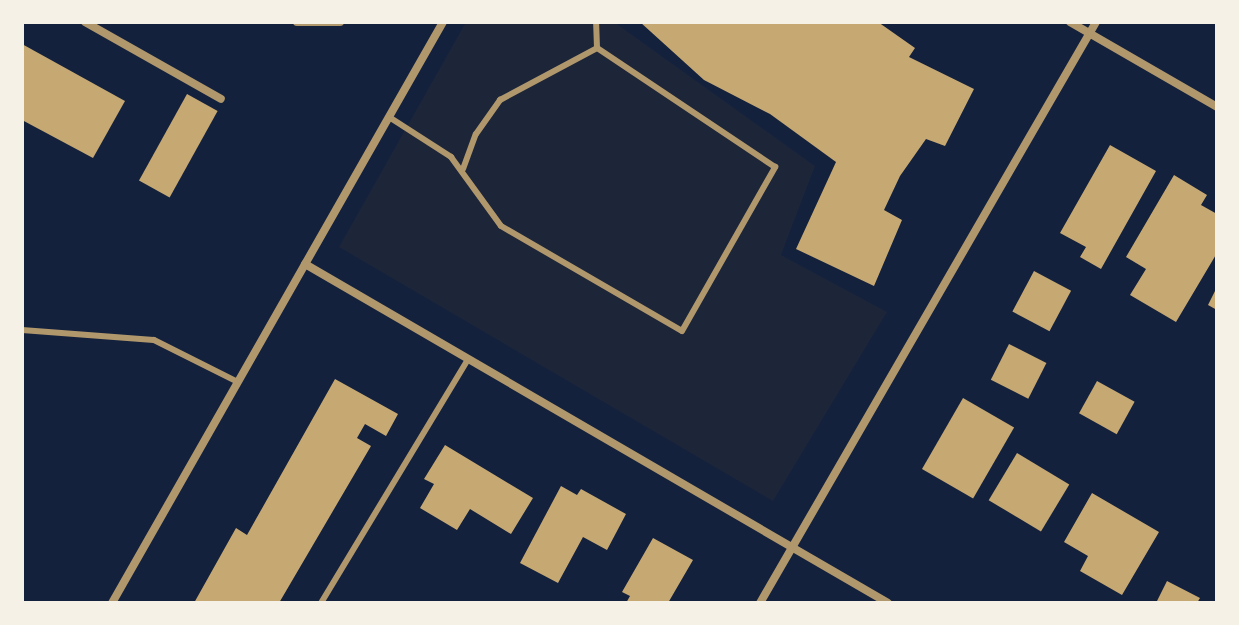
<!DOCTYPE html>
<style>
body{margin:0}
#map{position:relative;width:1239px;height:625px;overflow:hidden;background:#14213d;font-family:"Archivo Narrow",sans-serif}
div>[style]{position:absolute}
.green>*{inset:0;background:#1d2539}
.building>*{inset:0;background:#c6a872;transform-origin:0 0}
.service>*{height:6px;margin:-3px;padding:0 3px;transform-origin:3px;border-radius:3px;background:#b1986c}
.minor>*{height:8px;margin:-4px;padding:0 4px;transform-origin:4px;border-radius:4px;background:#b1986c}
span{translate:-50% -50%;white-space:nowrap;text-align:center;line-height:1.15;-webkit-text-stroke:8px #f6f1e7;paint-order:stroke}
.frame{position:absolute;inset:0;border:24px solid #f6f1e7;pointer-events:none}
</style>
<div id="map">
<div class="green">
<div style="clip-path:polygon(466px 22px,614px 22px,815px 166px,781px 255px,887px 312px,773px 501px,339px 247px)"></div>
</div>
<div class="building">
<div style="clip-path:polygon(640px 22px,878px 22px,915px 48px,909px 57px,974px 89px,945px 146px,926px 139px,900px 176px,884px 210px,902px 220px,874px 286px,796px 249px,836px 162px,770px 114px,704px 80px)"></div>
<div style="clip-path:polygon(22px 44px,125px 101px,93px 158px,22px 120px)"></div>
<div style="left:187px;top:94px;width:35px;height:99px;rotate:29deg"></div>
<div style="clip-path:polygon(1110px 145px,1156px 171px,1101px 269px,1080px 257px,1086px 247px,1060px 233px)"></div>
<div style="clip-path:polygon(1174px 175px,1207px 195px,1201px 205px,1217px 214px,1217px 253px,1176px 322px,1130px 295px,1146px 269px,1126px 257px)"></div>
<div style="left:1034px;top:271px;width:42px;height:46px;rotate:28deg"></div>
<div style="clip-path:polygon(1217px 287px,1217px 310px,1208px 305px)"></div>
<div style="left:1009px;top:344px;width:42px;height:40px;rotate:27deg"></div>
<div style="clip-path:polygon(335px 379px,398px 414px,386px 436px,365px 424px,357px 438px,371px 446px,279px 603px,194px 603px,236px 528px,247px 535px)"></div>
<div style="left:1097px;top:381px;width:43px;height:37px;rotate:29deg"></div>
<div style="left:963px;top:398px;width:59px;height:82px;rotate:30deg"></div>
<div style="clip-path:polygon(445px 445px,533px 498px,511px 534px,470px 509px,457px 530px,420px 508px,434px 484px,424px 479px)"></div>
<div style="left:1017px;top:453px;width:61px;height:55px;rotate:31deg"></div>
<div style="clip-path:polygon(561px 486px,577px 495px,581px 489px,626px 514px,607px 550px,583px 537px,558px 583px,520px 563px)"></div>
<div style="clip-path:polygon(1092px 493px,1159px 532px,1122px 595px,1080px 571px,1088px 556px,1064px 542px)"></div>
<div style="clip-path:polygon(653px 538px,693px 560px,668px 603px,626px 603px,630px 596px,622px 592px)"></div>
<div style="clip-path:polygon(1167px 581px,1200px 598px,1197px 603px,1156px 603px)"></div>
</div>
<div class="service">
<div style="left:389px;top:117px;width:74px;rotate:32.8deg"></div>
<div style="left:451px;top:157px;width:85px;rotate:54.1deg"></div>
<div style="left:501px;top:226px;width:209px;rotate:30.1deg"></div>
<div style="left:682px;top:331px;width:189px;rotate:-60.4deg"></div>
<div style="left:775px;top:167px;width:214px;rotate:-146.2deg"></div>
<div style="left:463px;top:169px;width:37px;rotate:-70deg"></div>
<div style="left:476px;top:134px;width:42px;rotate:-54.8deg"></div>
<div style="left:500px;top:100px;width:110px;rotate:-28.2deg"></div>
<div style="left:597px;top:48px;width:26px;rotate:-92deg"></div>
<div style="left:22px;top:330px;width:132px;rotate:4.3deg"></div>
<div style="left:154px;top:340px;width:94px;rotate:26.6deg"></div>
<div style="left:321px;top:603px;width:285px;rotate:-58.9deg"></div>
</div>
<div class="minor">
<div style="left:85px;top:22px;width:156px;rotate:29.5deg"></div>
<div style="left:297px;top:22px;width:43px"></div>
<div style="left:1070px;top:22px;width:170px;rotate:30deg"></div>
<div style="left:305px;top:264px;width:674px;rotate:30.18deg"></div>
<div style="left:112px;top:603px;width:669px;rotate:-60.33deg"></div>
<div style="left:760px;top:603px;width:671px;rotate:-59.96deg"></div>
</div>
<div class="frame"></div>
</div>
